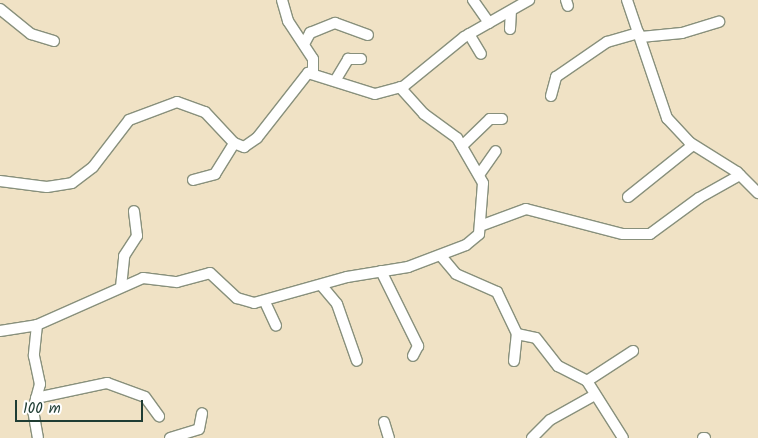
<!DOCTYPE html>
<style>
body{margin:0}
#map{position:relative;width:758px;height:438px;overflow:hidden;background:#f0e2c5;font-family:Kalam,sans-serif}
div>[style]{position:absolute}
.roads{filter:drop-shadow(1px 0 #88907c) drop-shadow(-1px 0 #88907c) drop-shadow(0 1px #88907c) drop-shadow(0 -1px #88907c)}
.minor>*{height:10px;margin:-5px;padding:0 5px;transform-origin:5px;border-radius:5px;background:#fff}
span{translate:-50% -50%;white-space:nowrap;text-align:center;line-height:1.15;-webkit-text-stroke:5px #fff;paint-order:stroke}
.scale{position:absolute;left:15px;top:400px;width:128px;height:22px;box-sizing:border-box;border:2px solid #1f3d34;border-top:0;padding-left:6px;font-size:15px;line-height:18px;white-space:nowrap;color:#1f3d34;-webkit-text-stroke:4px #fff;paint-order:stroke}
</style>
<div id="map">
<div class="roads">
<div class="minor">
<div style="left:282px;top:0;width:22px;rotate:74deg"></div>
<div style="left:288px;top:21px;width:45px;rotate:56.7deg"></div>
<div style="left:313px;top:59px;width:13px;rotate:90deg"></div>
<div style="left:473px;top:0;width:28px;rotate:55deg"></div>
<div style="left:566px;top:0;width:6px;rotate:72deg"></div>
<div style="left:627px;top:0;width:125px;rotate:71.3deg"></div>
<div style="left:667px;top:118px;width:33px;rotate:47deg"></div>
<div style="left:689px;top:142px;width:57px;rotate:32deg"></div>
<div style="left:737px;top:172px;width:30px;rotate:45deg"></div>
<div style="left:0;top:9px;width:40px;rotate:39deg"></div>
<div style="left:31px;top:34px;width:24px;rotate:17deg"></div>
<div style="left:510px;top:29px;width:18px;rotate:-87deg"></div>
<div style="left:469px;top:34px;width:23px;rotate:59deg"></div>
<div style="left:641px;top:37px;width:41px;rotate:-5.6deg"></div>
<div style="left:682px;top:33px;width:39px;rotate:-17deg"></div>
<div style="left:304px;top:44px;width:13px;rotate:-61deg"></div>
<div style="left:310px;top:33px;width:27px;rotate:-22deg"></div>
<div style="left:335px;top:23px;width:35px;rotate:20deg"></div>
<div style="left:335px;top:81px;width:26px;rotate:-59deg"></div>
<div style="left:348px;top:59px;width:13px"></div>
<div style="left:551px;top:96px;width:20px;rotate:-75deg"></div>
<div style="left:556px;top:77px;width:62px;rotate:-34.5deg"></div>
<div style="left:607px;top:42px;width:33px;rotate:-16deg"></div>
<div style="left:462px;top:146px;width:39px;rotate:-44deg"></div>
<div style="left:490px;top:119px;width:12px"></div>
<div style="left:479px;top:175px;width:29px;rotate:-55deg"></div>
<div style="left:193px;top:180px;width:23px;rotate:-15deg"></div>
<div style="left:215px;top:174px;width:36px;rotate:-58deg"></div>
<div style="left:0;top:181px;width:47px;rotate:7.3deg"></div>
<div style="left:47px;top:187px;width:25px;rotate:-9deg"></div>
<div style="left:72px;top:183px;width:26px;rotate:-37deg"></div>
<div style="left:93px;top:167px;width:59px;rotate:-52.5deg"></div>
<div style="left:129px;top:120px;width:51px;rotate:-20.6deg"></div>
<div style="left:177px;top:102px;width:30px;rotate:20deg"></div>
<div style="left:205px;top:112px;width:42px;rotate:46.9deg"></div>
<div style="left:234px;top:143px;width:11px;rotate:22deg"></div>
<div style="left:244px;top:147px;width:16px;rotate:-35deg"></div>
<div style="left:257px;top:138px;width:83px;rotate:-51.9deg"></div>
<div style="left:308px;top:73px;width:70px;rotate:17.4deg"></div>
<div style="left:375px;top:94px;width:30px;rotate:-15deg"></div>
<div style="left:404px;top:86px;width:77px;rotate:-39.2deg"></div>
<div style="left:464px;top:37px;width:75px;rotate:-29.6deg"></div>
<div style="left:628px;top:197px;width:83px;rotate:-38.7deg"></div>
<div style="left:480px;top:226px;width:49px;rotate:-20.3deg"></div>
<div style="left:526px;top:209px;width:100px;rotate:14.5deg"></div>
<div style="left:623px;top:234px;width:27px"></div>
<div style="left:650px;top:234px;width:61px;rotate:-36.3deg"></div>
<div style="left:699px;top:198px;width:47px;rotate:-29.3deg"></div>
<div style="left:441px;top:256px;width:23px;rotate:50deg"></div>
<div style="left:456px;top:274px;width:45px;rotate:23.7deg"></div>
<div style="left:497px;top:292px;width:47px;rotate:64.5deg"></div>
<div style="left:517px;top:334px;width:19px;rotate:12deg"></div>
<div style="left:536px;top:338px;width:36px;rotate:52deg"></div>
<div style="left:558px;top:366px;width:33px;rotate:27deg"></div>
<div style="left:587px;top:381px;width:67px;rotate:57.7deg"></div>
<div style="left:381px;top:271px;width:84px;rotate:63.7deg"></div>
<div style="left:418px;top:346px;width:11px;rotate:117deg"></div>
<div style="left:322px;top:286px;width:23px;rotate:50deg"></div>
<div style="left:337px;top:304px;width:60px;rotate:70.7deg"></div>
<div style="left:121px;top:287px;width:31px;rotate:-84deg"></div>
<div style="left:124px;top:256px;width:24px;rotate:-57deg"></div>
<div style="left:137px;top:236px;width:25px;rotate:-97deg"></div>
<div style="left:265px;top:302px;width:26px;rotate:65deg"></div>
<div style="left:37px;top:325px;width:31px;rotate:96deg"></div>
<div style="left:34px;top:356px;width:29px;rotate:78deg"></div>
<div style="left:40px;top:384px;width:27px;rotate:105deg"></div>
<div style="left:33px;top:410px;width:28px;rotate:80deg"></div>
<div style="left:0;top:331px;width:37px;rotate:-9deg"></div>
<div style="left:37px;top:325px;width:116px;rotate:-23.9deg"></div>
<div style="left:143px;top:278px;width:34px;rotate:7deg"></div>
<div style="left:177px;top:282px;width:34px;rotate:-15deg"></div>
<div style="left:210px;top:273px;width:37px;rotate:43deg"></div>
<div style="left:237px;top:298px;width:18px;rotate:16deg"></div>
<div style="left:254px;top:303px;width:97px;rotate:-15.6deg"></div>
<div style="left:347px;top:277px;width:62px;rotate:-9.3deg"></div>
<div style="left:408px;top:267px;width:62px;rotate:-20.8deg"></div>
<div style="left:466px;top:245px;width:17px;rotate:-40deg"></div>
<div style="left:479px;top:234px;width:51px;rotate:-85.5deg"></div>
<div style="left:483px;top:183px;width:52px;rotate:-120deg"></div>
<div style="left:457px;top:138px;width:41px;rotate:-144deg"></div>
<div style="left:424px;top:114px;width:36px;rotate:-132deg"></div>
<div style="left:514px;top:361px;width:27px;rotate:-84deg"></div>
<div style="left:587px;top:381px;width:55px;rotate:-33.1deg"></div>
<div style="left:36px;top:398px;width:73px;rotate:-11.9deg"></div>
<div style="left:107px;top:383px;width:40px;rotate:20.2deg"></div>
<div style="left:145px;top:397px;width:24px;rotate:54deg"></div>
<div style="left:384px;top:422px;width:17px;rotate:73deg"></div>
<div style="left:170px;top:438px;width:30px;rotate:-17deg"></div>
<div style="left:199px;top:429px;width:16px;rotate:-79deg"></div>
<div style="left:532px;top:438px;width:25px;rotate:-45deg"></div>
<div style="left:550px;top:420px;width:51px;rotate:-29.1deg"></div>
<div style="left:703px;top:438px;width:2px"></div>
</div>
</div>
<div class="scale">100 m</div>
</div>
